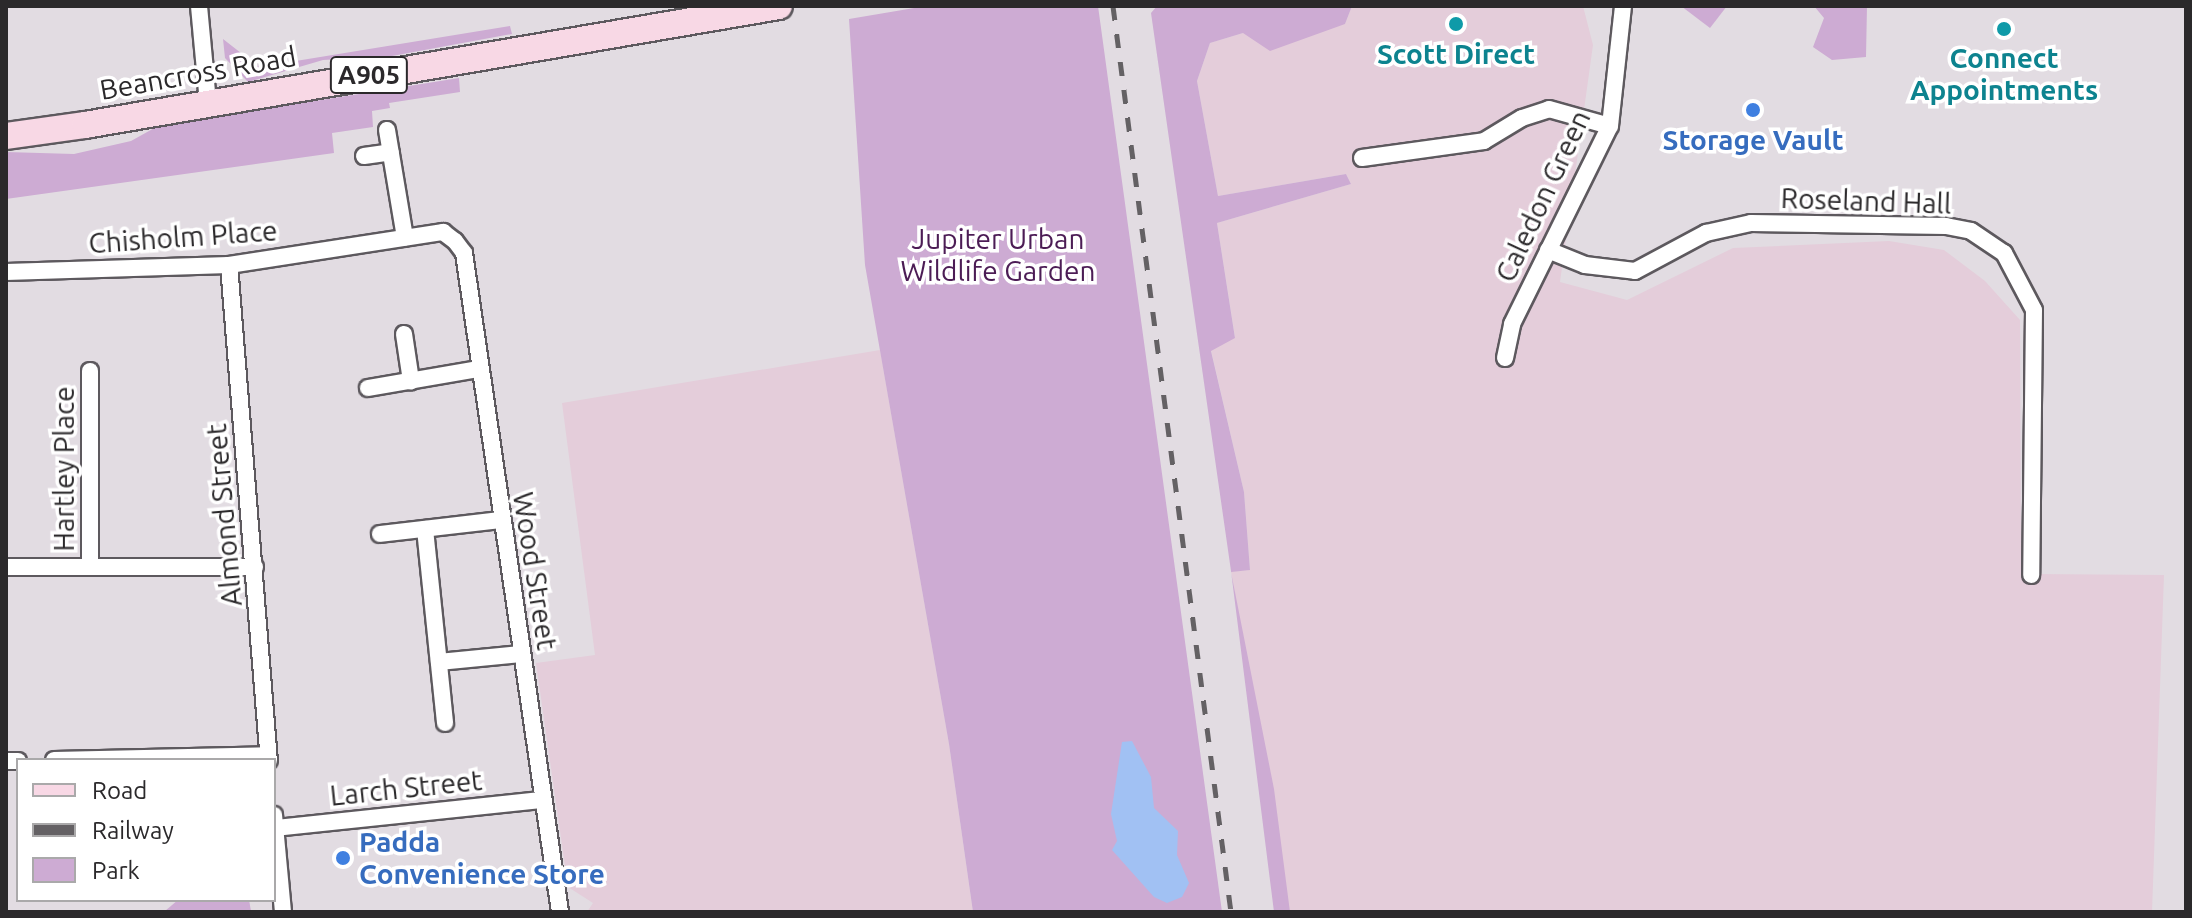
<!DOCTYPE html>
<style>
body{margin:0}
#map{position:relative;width:2192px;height:918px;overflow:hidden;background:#e2dce2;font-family:Ubuntu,sans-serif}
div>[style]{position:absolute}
.industrial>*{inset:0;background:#e4cdda}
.green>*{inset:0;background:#cdabd3}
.water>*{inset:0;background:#a1c1f3}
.roads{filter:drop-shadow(2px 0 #5d595e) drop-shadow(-2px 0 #5d595e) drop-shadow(0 2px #5d595e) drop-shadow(0 -2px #5d595e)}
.minor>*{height:16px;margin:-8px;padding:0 8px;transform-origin:8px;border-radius:8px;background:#fff}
.primary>*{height:26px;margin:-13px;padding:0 13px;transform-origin:13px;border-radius:13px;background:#f8d8e5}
.rail>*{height:5px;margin-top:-2.5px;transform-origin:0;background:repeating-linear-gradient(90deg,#646164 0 14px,transparent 0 28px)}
.dots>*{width:22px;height:22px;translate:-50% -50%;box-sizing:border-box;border:4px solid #fff;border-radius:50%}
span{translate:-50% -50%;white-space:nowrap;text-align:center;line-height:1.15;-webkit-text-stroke:7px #fff;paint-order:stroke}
.shield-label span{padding:2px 6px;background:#fff;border:2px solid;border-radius:6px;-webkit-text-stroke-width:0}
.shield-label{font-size:26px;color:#2b292b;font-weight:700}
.culture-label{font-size:28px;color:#0d838f;font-weight:700}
.street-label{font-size:28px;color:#2b292b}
.shop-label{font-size:28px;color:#366cbe;font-weight:700}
.left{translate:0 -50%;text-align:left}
.park-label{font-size:28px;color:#4c1c55}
.frame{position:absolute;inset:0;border:8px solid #2b292b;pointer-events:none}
.legend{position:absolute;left:16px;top:758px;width:260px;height:144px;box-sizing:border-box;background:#fff;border:2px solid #aaa9aa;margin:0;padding:10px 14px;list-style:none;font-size:24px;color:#2b292b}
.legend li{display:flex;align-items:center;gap:16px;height:40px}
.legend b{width:40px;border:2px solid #aaa9aa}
</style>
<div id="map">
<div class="industrial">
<div style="clip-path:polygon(1352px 6px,1583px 6px,1593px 45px,1560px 282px,1627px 300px,1733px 248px,1889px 241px,1944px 250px,1985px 281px,2020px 320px,2021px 574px,2164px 575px,2152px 912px,1288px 912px,1231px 571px,1250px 570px,1244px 492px,1211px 350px,1235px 337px,1217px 223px,1351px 184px,1346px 174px,1218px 196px,1197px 81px,1210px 43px,1243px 33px,1345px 24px)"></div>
<div style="clip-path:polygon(880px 350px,949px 744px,973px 912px,587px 912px,593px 903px,568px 887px,536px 663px,595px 655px,562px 403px)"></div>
</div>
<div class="green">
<div style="clip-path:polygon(926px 6px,1098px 6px,1222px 912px,973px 912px,949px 744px,865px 265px,849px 19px)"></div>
<div style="clip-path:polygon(1157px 6px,1352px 6px,1345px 24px,1270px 51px,1243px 33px,1210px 43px,1197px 81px,1218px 196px,1346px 174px,1351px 184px,1217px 223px,1235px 338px,1211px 351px,1244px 492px,1250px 570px,1231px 572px,1274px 789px,1290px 912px,1274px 912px,1231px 571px,1151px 13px)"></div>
<div style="clip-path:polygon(1681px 6px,1727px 6px,1710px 28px)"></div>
<div style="clip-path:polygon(1814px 6px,1867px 6px,1866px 57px,1832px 60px,1813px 47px,1824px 18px)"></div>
<div style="clip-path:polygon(510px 26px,512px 34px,392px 56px,323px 60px,248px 82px,225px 58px,223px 39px,259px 67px)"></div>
<div style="clip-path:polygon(459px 78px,460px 92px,389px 103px,390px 108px,372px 111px,373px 127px,332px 133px,334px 153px,6px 199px,6px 152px,74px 154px,131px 141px,158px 126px)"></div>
<div style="clip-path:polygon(178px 900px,249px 900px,251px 911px,165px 911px)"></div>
</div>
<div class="water">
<div style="clip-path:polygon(1132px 741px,1151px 777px,1154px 808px,1178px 831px,1177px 855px,1189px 883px,1182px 897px,1167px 903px,1154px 897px,1112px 850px,1117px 841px,1111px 814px,1122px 742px)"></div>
</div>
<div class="roads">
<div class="minor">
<div style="left:199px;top:6px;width:97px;rotate:84.7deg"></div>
<div style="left:387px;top:130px;width:109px;rotate:80.5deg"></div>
<div style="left:364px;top:156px;width:27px;rotate:-8deg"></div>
<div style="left:1362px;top:158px;width:123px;rotate:-7.9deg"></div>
<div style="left:1484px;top:141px;width:44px;rotate:-31.2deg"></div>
<div style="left:1522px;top:118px;width:28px;rotate:-18deg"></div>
<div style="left:1549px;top:109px;width:63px;rotate:15.6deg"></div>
<div style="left:1548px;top:250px;width:40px;rotate:22deg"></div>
<div style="left:1585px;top:265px;width:50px;rotate:6.8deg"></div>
<div style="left:1635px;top:271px;width:81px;rotate:-28.2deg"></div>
<div style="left:1706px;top:233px;width:46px;rotate:-12.5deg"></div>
<div style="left:1751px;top:223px;width:195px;rotate:0.9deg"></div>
<div style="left:1946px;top:226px;width:25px;rotate:11deg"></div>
<div style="left:1971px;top:231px;width:40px;rotate:34deg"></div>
<div style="left:2004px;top:253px;width:64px;rotate:62.2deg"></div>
<div style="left:2034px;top:310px;width:265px;rotate:90.6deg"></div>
<div style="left:229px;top:265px;width:497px;rotate:85.4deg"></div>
<div style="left:6px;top:272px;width:223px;rotate:-1.8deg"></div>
<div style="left:229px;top:265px;width:217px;rotate:-8.8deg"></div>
<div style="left:443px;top:232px;width:15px;rotate:37deg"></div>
<div style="left:455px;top:241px;width:15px;rotate:53deg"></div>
<div style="left:464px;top:253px;width:666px;rotate:81.71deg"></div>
<div style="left:404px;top:334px;width:48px;rotate:81.5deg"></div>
<div style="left:1505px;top:358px;width:35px;rotate:-78deg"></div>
<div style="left:1512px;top:324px;width:221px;rotate:-63.7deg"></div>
<div style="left:1610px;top:126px;width:121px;rotate:-83.8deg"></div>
<div style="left:90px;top:371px;width:196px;rotate:90deg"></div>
<div style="left:368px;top:388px;width:112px;rotate:-9.8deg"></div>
<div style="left:425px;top:529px;width:195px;rotate:84.1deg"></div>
<div style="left:380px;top:534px;width:122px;rotate:-6.6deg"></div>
<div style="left:6px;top:567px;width:249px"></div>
<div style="left:439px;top:662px;width:82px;rotate:-5.6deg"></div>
<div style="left:54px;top:760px;width:214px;rotate:-1.3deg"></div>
<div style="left:6px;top:761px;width:12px"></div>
<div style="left:274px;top:815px;width:97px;rotate:84.7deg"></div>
<div style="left:275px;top:828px;width:269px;rotate:-6deg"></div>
</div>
<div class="primary">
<div style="left:6px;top:136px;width:80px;rotate:-7.9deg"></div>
<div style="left:85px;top:125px;width:704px;rotate:-9.73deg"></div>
</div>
</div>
<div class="rail">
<div style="left:1113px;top:6px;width:914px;rotate:82.58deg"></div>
</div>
<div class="dots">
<div style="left:1456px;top:24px;background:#0f9aa8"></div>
<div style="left:2004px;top:29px;background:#0f9aa8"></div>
<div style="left:1753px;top:110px;background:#3f7fe0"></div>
<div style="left:343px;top:858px;background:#3f7fe0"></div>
</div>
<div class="shield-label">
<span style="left:369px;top:75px">A905</span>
</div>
<div class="culture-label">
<span style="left:1456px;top:54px">Scott Direct</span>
<span style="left:2004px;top:74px">Connect<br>Appointments</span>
</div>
<div class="street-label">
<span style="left:198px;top:73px;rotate:-10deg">Beancross Road</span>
<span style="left:1543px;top:196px;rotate:-65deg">Caledon Green</span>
<span style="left:1866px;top:201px;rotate:2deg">Roseland Hall</span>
<span style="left:183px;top:237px;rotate:-4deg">Chisholm Place</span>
<span style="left:64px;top:469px;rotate:-90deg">Hartley Place</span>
<span style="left:224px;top:515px;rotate:-95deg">Almond Street</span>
<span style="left:535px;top:571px;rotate:81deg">Wood Street</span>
<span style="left:406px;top:788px;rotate:-6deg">Larch Street</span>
</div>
<div class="shop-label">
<span style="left:1753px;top:140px">Storage Vault</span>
<span class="left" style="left:359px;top:858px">Padda<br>Convenience Store</span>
</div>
<div class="park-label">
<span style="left:998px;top:255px">Jupiter Urban<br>Wildlife Garden</span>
</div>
<div class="frame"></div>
<ul class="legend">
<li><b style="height:10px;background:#f8d8e5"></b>Road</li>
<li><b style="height:10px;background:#646164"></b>Railway</li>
<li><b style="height:22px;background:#cdabd3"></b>Park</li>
</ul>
</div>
